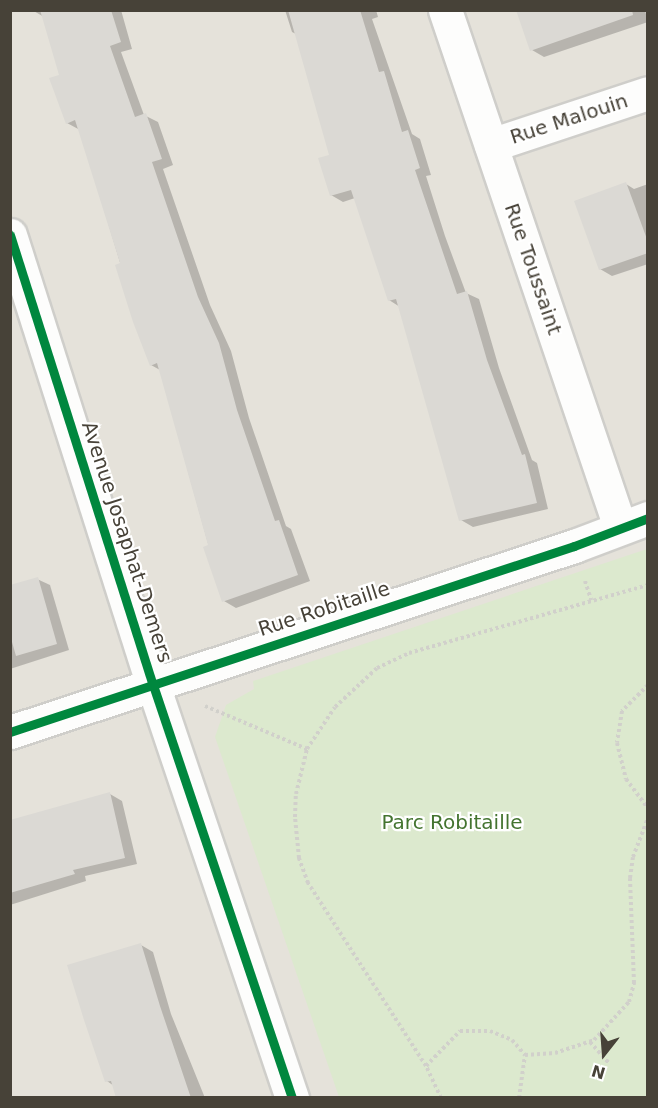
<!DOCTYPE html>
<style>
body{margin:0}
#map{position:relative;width:658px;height:1108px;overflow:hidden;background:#f1f0ec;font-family:"DejaVu Sans",sans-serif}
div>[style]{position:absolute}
.residential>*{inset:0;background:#e5e2da;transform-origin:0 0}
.green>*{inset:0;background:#dce9ce}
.shadow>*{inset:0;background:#0003}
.building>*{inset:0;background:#dbd9d4}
.path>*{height:4px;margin-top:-2px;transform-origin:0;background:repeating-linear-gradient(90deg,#d1d0cb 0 3px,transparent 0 6px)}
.roads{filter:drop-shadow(2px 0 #cfceca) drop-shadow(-2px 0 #cfceca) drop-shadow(0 2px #cfceca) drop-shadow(0 -2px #cfceca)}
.minor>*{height:33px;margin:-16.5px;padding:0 16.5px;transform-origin:16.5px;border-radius:16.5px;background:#fdfdfc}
.cycleway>*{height:9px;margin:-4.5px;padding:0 4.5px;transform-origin:4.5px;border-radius:4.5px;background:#00873e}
span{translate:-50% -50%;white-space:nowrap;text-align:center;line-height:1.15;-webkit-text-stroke:4.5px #fff;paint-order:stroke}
.street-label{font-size:20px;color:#474238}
.park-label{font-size:20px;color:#447430}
.frame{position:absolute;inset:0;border:12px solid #474238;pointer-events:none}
.north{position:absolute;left:574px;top:1024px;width:60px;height:60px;-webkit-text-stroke:4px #fff;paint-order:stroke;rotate:197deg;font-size:16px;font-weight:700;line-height:24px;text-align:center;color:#474238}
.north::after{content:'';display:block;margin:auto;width:21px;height:27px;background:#474238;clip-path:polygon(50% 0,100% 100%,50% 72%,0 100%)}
</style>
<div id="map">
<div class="residential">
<div style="left:11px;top:11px;width:636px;height:1086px"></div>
</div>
<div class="green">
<div style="clip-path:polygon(647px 549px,647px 1097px,339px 1097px,215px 737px,226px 705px,254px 689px,253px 681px)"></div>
</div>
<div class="shadow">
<div style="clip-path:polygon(32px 10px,121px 10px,132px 49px,121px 52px,144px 115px,158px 122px,173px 165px,163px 169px,210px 305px,231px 351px,249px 418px,286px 526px,291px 529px,310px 581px,236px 608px,224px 601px,160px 370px,151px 365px,80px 130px,67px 123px,61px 76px,44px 17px)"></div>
<div style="clip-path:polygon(285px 10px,376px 10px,378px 17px,372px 19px,412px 134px,420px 139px,431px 175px,426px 176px,445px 236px,466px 293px,479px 299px,499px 368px,532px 460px,537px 463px,548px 509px,473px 527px,461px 520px,400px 307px,389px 300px,355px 198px,343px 202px,331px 195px,331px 156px,298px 35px,292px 32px)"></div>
<div style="clip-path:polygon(517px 10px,645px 10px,648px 22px,544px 57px,532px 50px)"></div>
<div style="clip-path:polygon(626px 184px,634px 189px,648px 184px,648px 264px,612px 276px,600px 269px)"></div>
<div style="clip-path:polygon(37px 579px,50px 585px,69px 650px,10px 669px,10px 588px)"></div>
<div style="clip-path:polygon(110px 794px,122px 801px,137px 864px,85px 876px,86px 881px,10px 905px,10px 822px)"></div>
<div style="clip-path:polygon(141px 945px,153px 952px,171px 1014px,205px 1098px,118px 1098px,114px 1086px,107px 1081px)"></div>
</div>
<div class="building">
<div style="clip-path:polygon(40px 10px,111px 10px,121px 42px,110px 46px,135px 117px,146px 113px,162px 159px,152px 162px,198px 297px,219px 343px,237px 410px,275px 521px,279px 520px,298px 575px,222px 602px,203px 547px,208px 545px,157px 363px,150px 366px,133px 322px,115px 265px,120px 263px,75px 120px,66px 124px,49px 78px,59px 75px)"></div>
<div style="clip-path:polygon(288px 10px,360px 10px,379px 72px,384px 71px,402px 132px,408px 130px,420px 168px,415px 170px,457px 294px,467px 291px,487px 360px,522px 455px,525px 454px,537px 503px,459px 521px,396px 299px,388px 301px,351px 190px,330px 196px,318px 158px,329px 155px)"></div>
<div style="clip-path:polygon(516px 10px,632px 10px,633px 15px,530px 51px)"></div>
<div style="clip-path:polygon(626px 182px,648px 242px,648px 253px,599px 270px,574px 201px)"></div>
<div style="clip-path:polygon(38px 577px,57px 644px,16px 656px,10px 635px,10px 585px)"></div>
<div style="clip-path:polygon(110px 792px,125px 858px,73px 870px,75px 874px,10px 893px,10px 820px)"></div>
<div style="clip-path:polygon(141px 943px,160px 1006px,191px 1098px,116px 1098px,111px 1081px,105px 1082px,84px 1020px,67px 965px)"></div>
</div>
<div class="path">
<div style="left:585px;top:581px;width:20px;rotate:72deg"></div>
<div style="left:648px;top:685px;width:37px;rotate:135deg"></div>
<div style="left:622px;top:711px;width:32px;rotate:99deg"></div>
<div style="left:617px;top:743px;width:37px;rotate:76deg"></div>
<div style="left:626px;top:779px;width:36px;rotate:53deg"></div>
<div style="left:205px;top:706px;width:111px;rotate:22.9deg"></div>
<div style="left:590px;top:1042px;width:28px;rotate:48deg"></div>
<div style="left:426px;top:1066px;width:49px;rotate:-45.8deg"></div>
<div style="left:460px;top:1031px;width:30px"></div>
<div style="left:490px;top:1031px;width:24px;rotate:22deg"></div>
<div style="left:512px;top:1040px;width:20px;rotate:49deg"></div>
<div style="left:441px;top:1098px;width:35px;rotate:-115deg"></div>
<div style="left:426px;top:1066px;width:218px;rotate:-122.8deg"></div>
<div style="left:308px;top:883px;width:27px;rotate:-110deg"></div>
<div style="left:299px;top:858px;width:41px;rotate:-95.6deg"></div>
<div style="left:295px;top:817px;width:23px;rotate:-88deg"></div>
<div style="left:296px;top:794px;width:46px;rotate:-76.3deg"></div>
<div style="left:307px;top:749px;width:50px;rotate:-56.3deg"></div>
<div style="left:335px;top:707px;width:57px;rotate:-42.9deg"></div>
<div style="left:377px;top:668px;width:35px;rotate:-25deg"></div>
<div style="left:409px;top:653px;width:248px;rotate:-15.9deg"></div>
<div style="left:519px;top:1098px;width:43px;rotate:-82.1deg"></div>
<div style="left:525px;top:1055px;width:30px;rotate:-4deg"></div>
<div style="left:555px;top:1053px;width:41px;rotate:-18.4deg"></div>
<div style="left:594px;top:1040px;width:52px;rotate:-47.4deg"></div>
<div style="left:629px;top:1002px;width:20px;rotate:-75deg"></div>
<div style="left:634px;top:983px;width:105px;rotate:-92.2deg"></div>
<div style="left:630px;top:878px;width:21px;rotate:-82deg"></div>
<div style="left:633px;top:857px;width:42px;rotate:-69deg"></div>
</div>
<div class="roads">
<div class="minor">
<div style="left:445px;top:10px;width:546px;rotate:71.3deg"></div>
<div style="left:491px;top:145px;width:165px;rotate:-18.3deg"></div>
<div style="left:10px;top:235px;width:472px;rotate:72.4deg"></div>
<div style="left:153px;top:685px;width:436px;rotate:71.4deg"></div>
<div style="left:10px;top:732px;width:594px;rotate:-18.25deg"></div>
<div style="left:574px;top:546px;width:79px;rotate:-20.7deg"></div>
</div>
</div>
<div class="cycleway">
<div style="left:10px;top:235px;width:472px;rotate:72.4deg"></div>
<div style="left:153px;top:685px;width:436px;rotate:71.4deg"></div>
<div style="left:10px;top:732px;width:594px;rotate:-18.25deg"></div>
<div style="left:574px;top:546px;width:79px;rotate:-20.7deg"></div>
</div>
<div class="street-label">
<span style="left:569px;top:119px;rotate:-18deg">Rue Malouin</span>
<span style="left:533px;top:269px;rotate:71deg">Rue Toussaint</span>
<span style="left:127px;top:542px;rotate:72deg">Avenue Josaphat-Demers</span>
<span style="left:324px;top:609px;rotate:-18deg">Rue Robitaille</span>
</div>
<div class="park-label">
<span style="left:452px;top:822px">Parc Robitaille</span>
</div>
<div class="frame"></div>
<div class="north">N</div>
</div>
